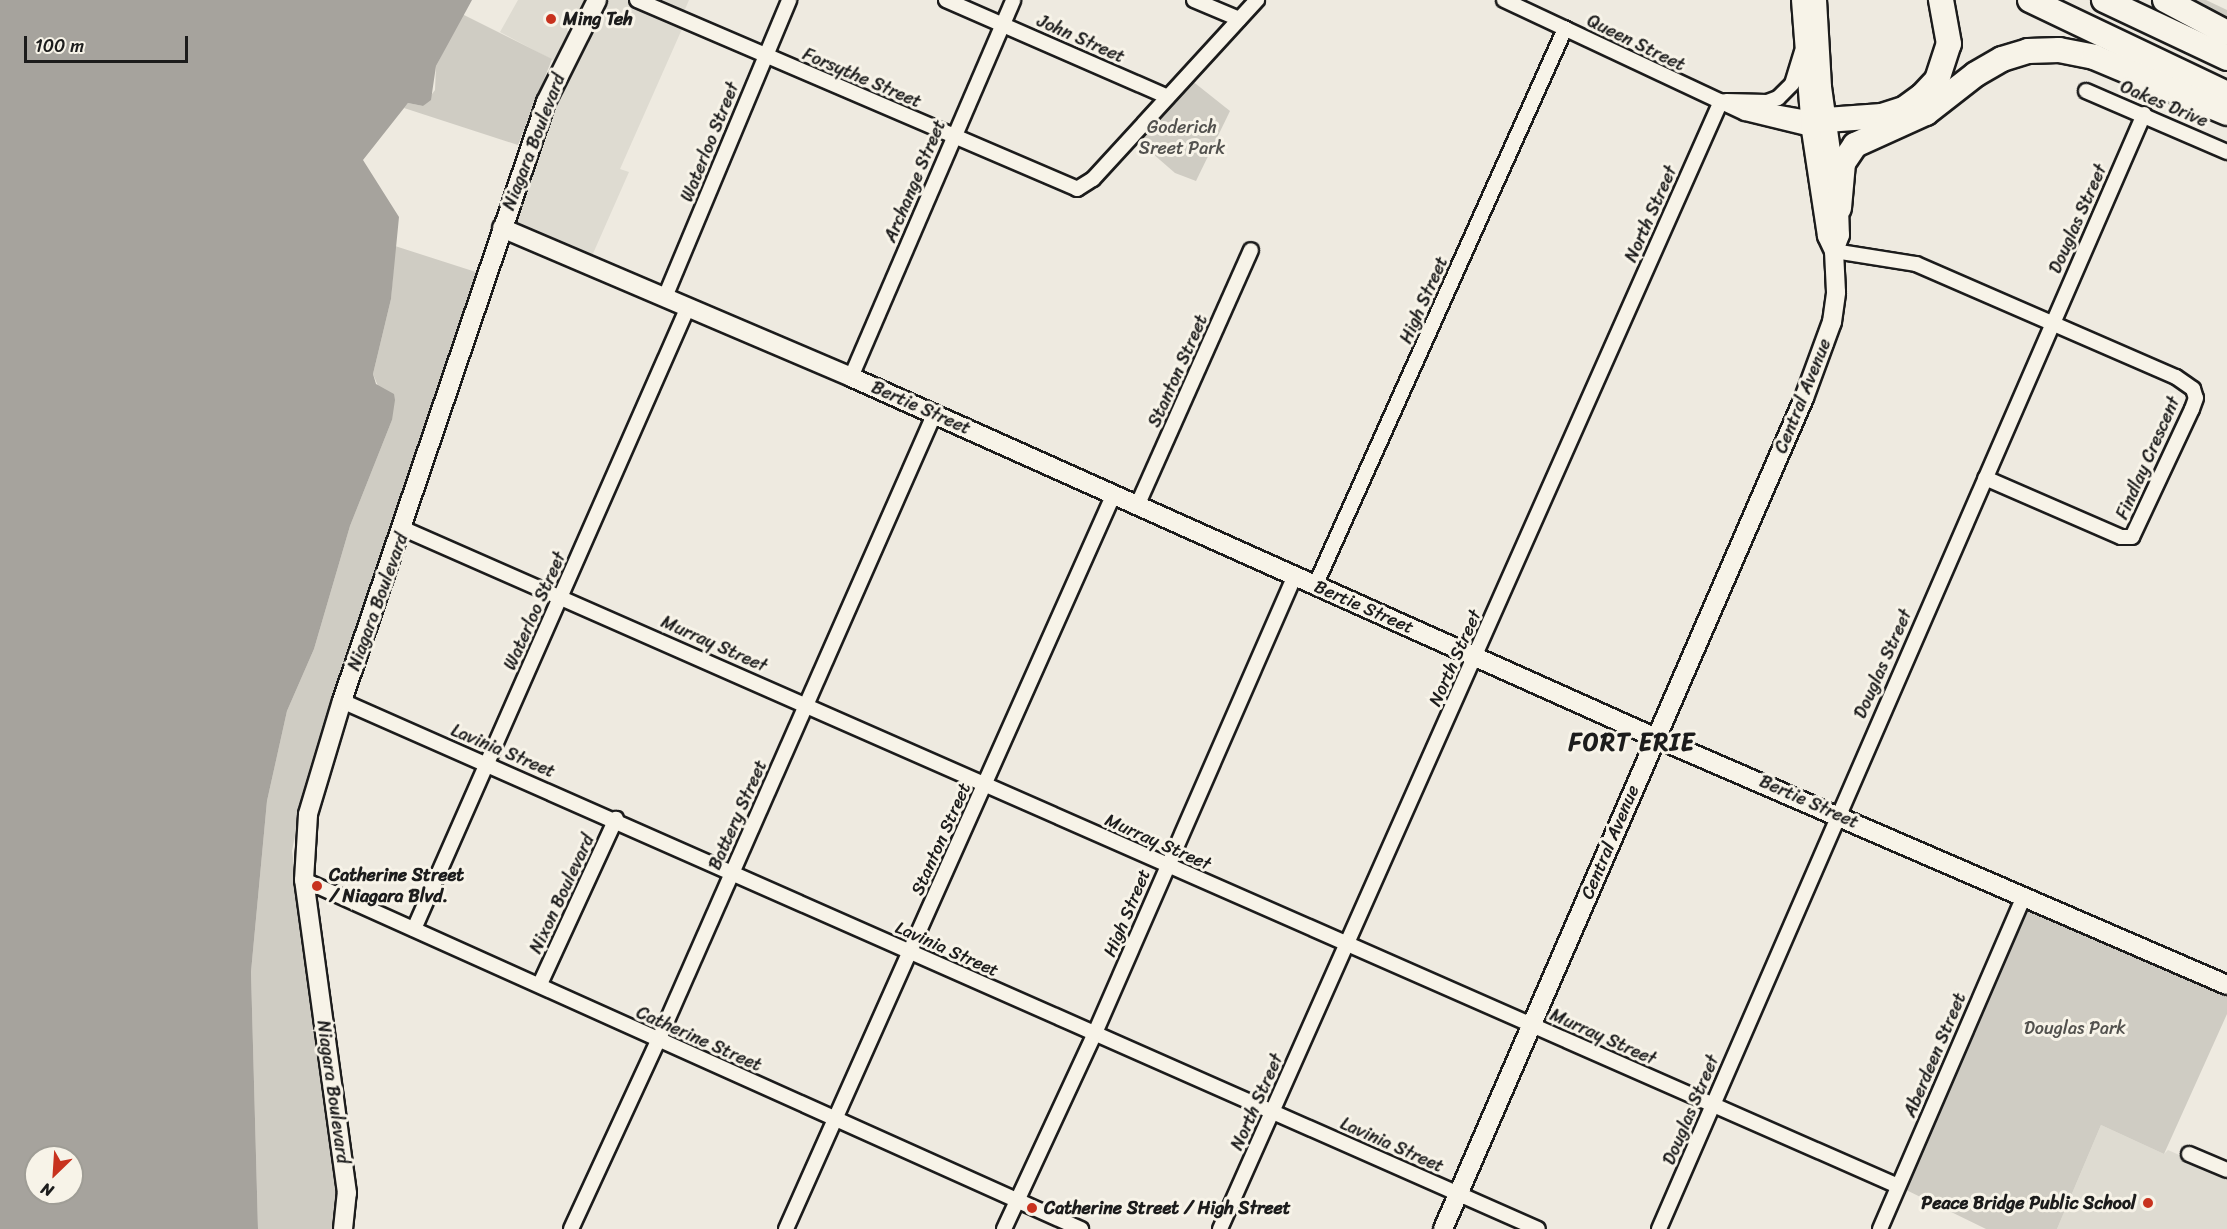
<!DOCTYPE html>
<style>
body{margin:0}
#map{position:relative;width:2227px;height:1229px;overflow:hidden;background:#eeeae0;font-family:Sriracha,sans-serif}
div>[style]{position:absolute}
.built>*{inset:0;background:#dedbd1}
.green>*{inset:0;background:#cfccc3}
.water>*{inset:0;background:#a6a39d}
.roads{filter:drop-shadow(2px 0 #1c1c1c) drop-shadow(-2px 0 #1c1c1c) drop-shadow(0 2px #1c1c1c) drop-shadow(0 -2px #1c1c1c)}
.street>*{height:14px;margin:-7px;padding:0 7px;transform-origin:7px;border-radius:7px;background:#f7f3e8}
.secondary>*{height:18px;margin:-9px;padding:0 9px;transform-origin:9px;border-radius:9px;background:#f7f3e8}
.highway>*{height:24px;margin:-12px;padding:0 12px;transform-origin:12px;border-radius:12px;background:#f7f3e8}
.dots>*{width:16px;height:16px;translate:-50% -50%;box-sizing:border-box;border:3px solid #f7f3e8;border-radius:50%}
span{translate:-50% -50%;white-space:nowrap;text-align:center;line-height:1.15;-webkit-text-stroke:6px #f7f3e8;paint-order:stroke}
.poi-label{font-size:18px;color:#1c1c1c;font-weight:700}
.left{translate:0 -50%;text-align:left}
.right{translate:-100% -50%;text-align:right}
.street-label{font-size:18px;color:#1c1c1c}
.park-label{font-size:18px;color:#52514e}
.district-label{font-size:24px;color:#1c1c1c;font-weight:700;letter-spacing:1.5px}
.north{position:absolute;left:24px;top:1145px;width:60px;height:60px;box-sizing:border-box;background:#f7f3e8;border:2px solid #9f9d96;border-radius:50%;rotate:205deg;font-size:16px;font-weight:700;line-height:24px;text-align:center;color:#1c1c1c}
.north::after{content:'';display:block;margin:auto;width:21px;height:27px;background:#c8321e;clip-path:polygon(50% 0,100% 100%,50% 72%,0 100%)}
.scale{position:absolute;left:24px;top:36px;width:164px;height:27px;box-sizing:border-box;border:3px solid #1c1c1c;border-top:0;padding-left:8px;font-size:18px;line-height:21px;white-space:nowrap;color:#1c1c1c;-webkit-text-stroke:4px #f7f3e8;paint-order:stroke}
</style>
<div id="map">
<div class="built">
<div style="clip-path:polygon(518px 0,689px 0,678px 26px,682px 29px,620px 169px,629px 172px,588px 265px,502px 228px,564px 66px,500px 32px)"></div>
<div style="clip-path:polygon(2101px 1125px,2164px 1154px,2168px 1150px,2227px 1176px,2227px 1229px,2057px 1229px)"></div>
</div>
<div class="green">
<div style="clip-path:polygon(2188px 0,2206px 0,2227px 10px,2227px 22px)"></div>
<div style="clip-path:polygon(462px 14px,552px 59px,518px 145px,404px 108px,408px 103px,423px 106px,435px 90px,436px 66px)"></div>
<div style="clip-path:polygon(1191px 80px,1230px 111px,1196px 181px,1175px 173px,1137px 140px)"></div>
<div style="clip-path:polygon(395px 246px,479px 273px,330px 711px,302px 801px,292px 851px,340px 1188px,335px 1229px,258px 1229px,251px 972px,267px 801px,287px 711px,314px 649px,350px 526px,392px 420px,373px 374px,391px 299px)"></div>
<div style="clip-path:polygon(2024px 896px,2227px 987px,2227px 1014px,2164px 1154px,2101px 1125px,2057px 1229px,1986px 1229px,1898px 1186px)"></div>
</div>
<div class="water">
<div style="clip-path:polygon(evenodd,0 0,472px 0,436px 66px,431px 100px,423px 106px,408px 103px,363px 160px,399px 217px,391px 299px,373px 374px,376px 384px,394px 394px,395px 400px,392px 420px,350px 526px,314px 649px,287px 711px,267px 801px,251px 972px,258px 1229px,0 1229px,0 0,36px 1157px,72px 1157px,72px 1193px,36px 1193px,36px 1157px)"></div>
</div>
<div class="roads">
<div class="street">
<div style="left:637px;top:0;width:479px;rotate:23.2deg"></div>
<div style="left:1077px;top:189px;width:19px;rotate:-32deg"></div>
<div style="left:1093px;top:179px;width:243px;rotate:-47.5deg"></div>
<div style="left:946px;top:0;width:242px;rotate:23.6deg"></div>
<div style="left:1194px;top:0;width:49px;rotate:22.9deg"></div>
<div style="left:1504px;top:0;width:266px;rotate:25.1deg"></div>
<div style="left:1745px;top:113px;width:76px;rotate:13.7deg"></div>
<div style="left:2086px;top:91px;width:154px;rotate:23.4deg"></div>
<div style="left:1726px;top:101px;width:41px;rotate:1.4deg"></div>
<div style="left:1767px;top:102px;width:12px;rotate:-20deg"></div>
<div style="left:1778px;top:98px;width:20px;rotate:-45deg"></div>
<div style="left:1792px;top:84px;width:34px;rotate:-73deg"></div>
<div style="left:1757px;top:109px;width:62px;rotate:10.2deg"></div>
<div style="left:1834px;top:251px;width:83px;rotate:9deg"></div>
<div style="left:1916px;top:264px;width:283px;rotate:23.5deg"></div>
<div style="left:2176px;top:377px;width:21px;rotate:35deg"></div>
<div style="left:2193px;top:389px;width:9px;rotate:72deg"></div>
<div style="left:2196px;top:398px;width:12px;rotate:110deg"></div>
<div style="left:2192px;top:409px;width:141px;rotate:115.1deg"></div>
<div style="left:2132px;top:537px;width:11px;rotate:180deg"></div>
<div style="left:2121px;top:537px;width:148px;rotate:-156.5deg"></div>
<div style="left:665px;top:297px;width:322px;rotate:-67.3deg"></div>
<div style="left:851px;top:377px;width:410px;rotate:-66.7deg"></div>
<div style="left:1137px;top:506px;width:280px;rotate:-66deg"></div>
<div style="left:404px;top:529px;width:1632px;rotate:23.74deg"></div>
<div style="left:1315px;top:586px;width:611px;rotate:-65.83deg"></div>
<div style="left:342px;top:701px;width:1307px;rotate:23.82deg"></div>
<div style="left:304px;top:880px;width:852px;rotate:24.19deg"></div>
<div style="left:414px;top:929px;width:680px;rotate:-66.23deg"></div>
<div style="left:540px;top:984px;width:182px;rotate:-65.3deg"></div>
<div style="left:2189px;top:1154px;width:41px;rotate:22.8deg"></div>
<div style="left:571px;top:1229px;width:207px;rotate:-65.2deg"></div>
<div style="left:658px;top:1041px;width:684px;rotate:-66.21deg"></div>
<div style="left:786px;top:1229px;width:803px;rotate:-65.96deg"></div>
<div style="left:1004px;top:1229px;width:216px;rotate:-65.1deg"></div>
<div style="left:1095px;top:1033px;width:498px;rotate:-66.4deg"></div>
<div style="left:1220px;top:1229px;width:1234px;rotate:-66.05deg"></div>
<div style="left:1659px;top:1229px;width:1216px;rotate:-66.49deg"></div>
<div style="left:1880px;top:1229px;width:363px;rotate:-66.6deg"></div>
</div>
<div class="secondary">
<div style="left:1817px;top:0;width:87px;rotate:86.7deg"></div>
<div style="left:1822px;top:87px;width:122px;rotate:82deg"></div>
<div style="left:1839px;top:208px;width:27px;rotate:88deg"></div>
<div style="left:1840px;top:235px;width:17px;rotate:111deg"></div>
<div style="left:502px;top:228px;width:379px;rotate:23.1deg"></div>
<div style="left:851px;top:377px;width:882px;rotate:24.15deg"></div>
<div style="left:1656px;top:738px;width:622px;rotate:23.39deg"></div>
<div style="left:343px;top:1229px;width:36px;rotate:-84deg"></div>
<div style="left:347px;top:1193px;width:316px;rotate:-97.8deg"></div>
<div style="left:304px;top:880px;width:66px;rotate:-86.5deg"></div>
<div style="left:308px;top:814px;width:118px;rotate:-73.3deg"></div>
<div style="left:342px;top:701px;width:633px;rotate:-71.19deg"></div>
<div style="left:546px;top:102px;width:114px;rotate:-63.4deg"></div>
<div style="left:1443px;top:1229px;width:906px;rotate:-66.52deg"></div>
<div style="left:1804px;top:398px;width:81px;rotate:-69.8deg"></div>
<div style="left:1832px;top:322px;width:30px;rotate:-82deg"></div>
<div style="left:1836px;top:292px;width:41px;rotate:-92.8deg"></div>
<div style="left:1834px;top:251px;width:17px;rotate:-115deg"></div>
<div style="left:1827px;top:236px;width:107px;rotate:-98.6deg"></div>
<div style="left:1811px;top:130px;width:130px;rotate:-94.4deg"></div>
</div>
<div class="highway">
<div style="left:2030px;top:0;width:218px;rotate:25.5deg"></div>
<div style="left:2104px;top:0;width:136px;rotate:25.2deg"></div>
<div style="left:2165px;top:0;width:70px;rotate:28deg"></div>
<div style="left:1826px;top:120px;width:56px;rotate:-4.1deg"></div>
<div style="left:1882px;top:116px;width:23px;rotate:-18deg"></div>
<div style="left:1904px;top:109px;width:22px;rotate:-36deg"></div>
<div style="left:1922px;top:96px;width:22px;rotate:-47deg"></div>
<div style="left:1937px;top:80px;width:38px;rotate:-72deg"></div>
<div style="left:1949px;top:44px;width:45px;rotate:-100.3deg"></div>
<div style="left:1839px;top:208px;width:45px;rotate:-84.9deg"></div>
<div style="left:1843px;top:163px;width:22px;rotate:-56deg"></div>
<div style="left:1855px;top:145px;width:78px;rotate:-24.3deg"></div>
<div style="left:1926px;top:113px;width:63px;rotate:-38deg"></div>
<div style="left:1976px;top:74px;width:30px;rotate:-30deg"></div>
<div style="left:2002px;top:59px;width:27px;rotate:-17deg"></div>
<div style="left:2028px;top:51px;width:31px;rotate:-2deg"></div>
<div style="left:2059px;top:50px;width:36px;rotate:11deg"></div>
<div style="left:2094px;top:57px;width:144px;rotate:22.8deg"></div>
</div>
</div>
<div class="dots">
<div style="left:551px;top:19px;background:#c8321e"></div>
<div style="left:317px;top:886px;background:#c8321e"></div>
<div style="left:2148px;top:1203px;background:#c8321e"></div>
<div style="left:1032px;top:1208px;background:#c8321e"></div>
</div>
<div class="poi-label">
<span class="left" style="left:563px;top:19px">Ming Teh</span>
<span class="left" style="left:329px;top:886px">Catherine Street<br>/ Niagara Blvd.</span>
<span class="right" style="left:2136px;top:1203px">Peace Bridge Public School</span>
<span class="left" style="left:1044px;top:1208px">Catherine Street / High Street</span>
</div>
<div class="street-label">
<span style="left:1081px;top:39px;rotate:24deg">John Street</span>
<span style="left:1636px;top:43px;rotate:26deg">Queen Street</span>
<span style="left:862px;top:78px;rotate:23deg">Forsythe Street</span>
<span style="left:2164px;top:104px;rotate:23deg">Oakes Drive</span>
<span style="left:534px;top:142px;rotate:-69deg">Niagara Boulevard</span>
<span style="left:710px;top:142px;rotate:-68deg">Waterloo Street</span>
<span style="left:915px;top:181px;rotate:-67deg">Archange Street</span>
<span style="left:1651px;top:214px;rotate:-66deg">North Street</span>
<span style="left:2078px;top:219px;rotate:-66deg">Douglas Street</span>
<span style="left:1424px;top:300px;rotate:-66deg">High Street</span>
<span style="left:1178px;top:371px;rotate:-66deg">Stanton Street</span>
<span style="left:1803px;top:396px;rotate:-68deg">Central Avenue</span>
<span style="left:921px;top:408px;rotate:24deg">Bertie Street</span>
<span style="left:2148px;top:458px;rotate:-66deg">Findlay Crescent</span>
<span style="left:378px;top:602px;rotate:-70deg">Niagara Boulevard</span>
<span style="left:1364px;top:607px;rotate:24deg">Bertie Street</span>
<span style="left:535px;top:611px;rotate:-66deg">Waterloo Street</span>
<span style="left:714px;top:644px;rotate:24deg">Murray Street</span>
<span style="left:1455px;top:658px;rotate:-66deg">North Street</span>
<span style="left:1883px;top:664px;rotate:-66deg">Douglas Street</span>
<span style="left:503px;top:751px;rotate:23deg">Lavinia Street</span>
<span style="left:1809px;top:802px;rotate:24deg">Bertie Street</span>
<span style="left:738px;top:815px;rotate:-66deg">Battery Street</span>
<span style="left:941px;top:839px;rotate:-66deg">Stanton Street</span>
<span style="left:1158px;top:842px;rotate:24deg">Murray Street</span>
<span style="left:1610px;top:842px;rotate:-67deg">Central Avenue</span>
<span style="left:562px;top:894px;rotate:-65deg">Nixon Boulevard</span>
<span style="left:1127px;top:913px;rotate:-67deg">High Street</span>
<span style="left:947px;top:949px;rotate:24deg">Lavinia Street</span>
<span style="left:1603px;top:1037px;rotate:24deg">Murray Street</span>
<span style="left:699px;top:1039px;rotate:24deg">Catherine Street</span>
<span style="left:1935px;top:1055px;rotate:-67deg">Aberdeen Street</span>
<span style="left:333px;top:1092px;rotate:82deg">Niagara Boulevard</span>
<span style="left:1257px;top:1102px;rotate:-66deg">North Street</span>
<span style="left:1691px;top:1110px;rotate:-67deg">Douglas Street</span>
<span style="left:1392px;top:1145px;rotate:24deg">Lavinia Street</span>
</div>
<div class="park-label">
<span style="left:1182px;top:138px">Goderich<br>Sreet Park</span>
<span style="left:2075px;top:1028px">Douglas Park</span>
</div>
<div class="district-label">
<span style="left:1632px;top:743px">FORT ERIE</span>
</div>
<div class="north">N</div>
<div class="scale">100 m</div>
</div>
